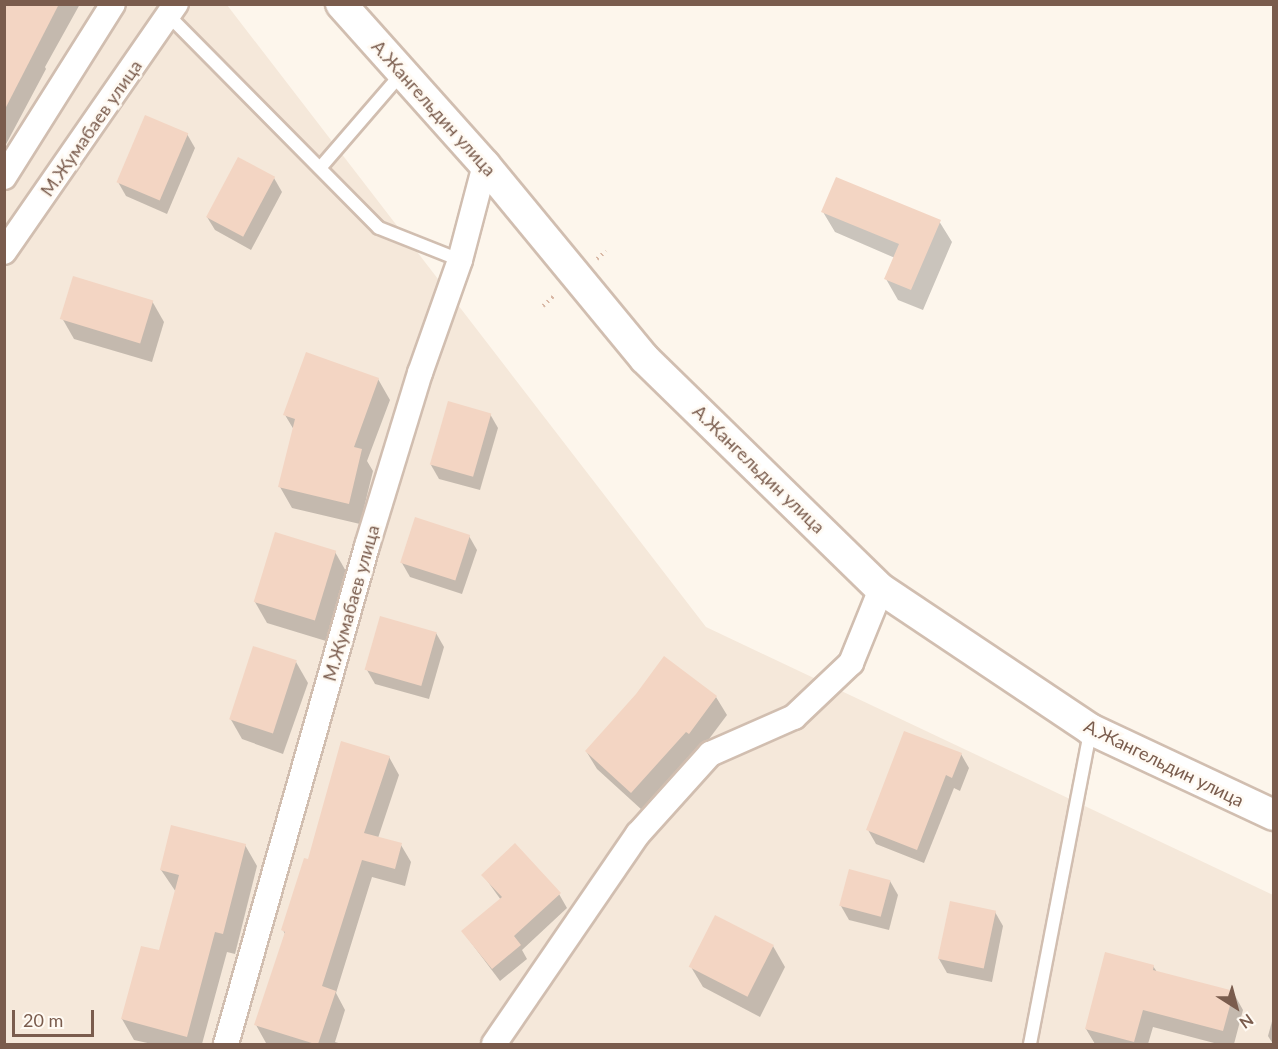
<!DOCTYPE html>
<meta charset="utf-8">
<style>
body{margin:0}
#map{position:relative;width:1278px;height:1049px;overflow:hidden;background:#fdf6ec;font-family:Lato,sans-serif}
div>[style]{position:absolute}
.residential>*{inset:0;background:#f5e8da}
.shadow>*{inset:0;background:#0003}
.building>*{inset:0;background:#f3d5c3;transform-origin:0 0}
.path>*{height:4px;margin-top:-2px;transform-origin:0;background:repeating-linear-gradient(90deg,#d9b8a5 0 1.5px,transparent 0 6px)}
.roads{filter:drop-shadow(2px 0 #d1beb0) drop-shadow(-2px 0 #d1beb0) drop-shadow(0 2px #d1beb0) drop-shadow(0 -2px #d1beb0)}
.service>*{height:12px;margin:-6px;padding:0 6px;transform-origin:6px;border-radius:6px;background:#fff}
.minor>*{height:24px;margin:-12px;padding:0 12px;transform-origin:12px;border-radius:12px;background:#fff}
.tertiary>*{height:30px;margin:-15px;padding:0 15px;transform-origin:15px;border-radius:15px;background:#fff}
span{translate:-50% -50%;white-space:nowrap;text-align:center;line-height:1.15;-webkit-text-stroke:5px #fffaf3;paint-order:stroke}
.street-label{font-size:18px;color:#7a5c4d}
.frame{position:absolute;inset:0;border:6px solid #7a5c4d;pointer-events:none}
.north{position:absolute;left:1206px;top:977px;width:60px;height:60px;-webkit-text-stroke:4px #fffaf3;paint-order:stroke;rotate:144deg;font-size:16px;font-weight:700;line-height:24px;text-align:center;color:#7a5c4d}
.north::after{content:'';display:block;margin:auto;width:21px;height:27px;background:#7a5c4d;clip-path:polygon(50% 0,100% 100%,50% 72%,0 100%)}
.scale{position:absolute;left:12px;top:1010px;width:82px;height:27px;box-sizing:border-box;border:3px solid #7a5c4d;border-top:0;padding-left:8px;font-size:18px;line-height:21px;white-space:nowrap;color:#7a5c4d;-webkit-text-stroke:4px #fffaf3;paint-order:stroke}
</style>
<div id="map">
<div class="residential">
<div style="clip-path:polygon(5px 5px,227px 5px,706px 627px,1273px 895px,1273px 1044px,5px 1044px)"></div>
</div>
<div class="shadow">
<div style="clip-path:polygon(4px 4px,80px 4px,45px 67px,46px 69px,4px 148px)"></div>
<div style="clip-path:polygon(187px 134px,195px 148px,167px 214px,126px 196px,118px 182px)"></div>
<div style="clip-path:polygon(274px 178px,282px 192px,251px 250px,215px 230px,207px 217px)"></div>
<div style="clip-path:polygon(823px 212px,939px 221px,952px 242px,923px 310px,898px 300px,886px 279px,895px 258px,835px 232px)"></div>
<div style="clip-path:polygon(152px 301px,164px 322px,152px 362px,74px 339px,62px 318px)"></div>
<div style="clip-path:polygon(378px 379px,390px 400px,367px 461px,373px 471px,360px 524px,292px 508px,280px 487px,294px 430px,285px 415px)"></div>
<div style="clip-path:polygon(490px 414px,498px 428px,480px 490px,439px 479px,431px 465px)"></div>
<div style="clip-path:polygon(469px 536px,477px 550px,462px 594px,410px 577px,402px 563px)"></div>
<div style="clip-path:polygon(335px 552px,347px 573px,326px 641px,267px 623px,255px 602px)"></div>
<div style="clip-path:polygon(436px 633px,444px 647px,429px 699px,375px 684px,367px 670px)"></div>
<div style="clip-path:polygon(296px 662px,308px 683px,283px 754px,242px 739px,230px 718px)"></div>
<div style="clip-path:polygon(716px 697px,727px 715px,700px 751px,697px 749px,642px 810px,597px 769px,586px 751px)"></div>
<div style="clip-path:polygon(961px 754px,969px 768px,960px 791px,954px 788px,924px 863px,876px 844px,868px 830px)"></div>
<div style="clip-path:polygon(389px 757px,399px 775px,378px 838px,401px 845px,411px 862px,405px 886px,372px 877px,336px 993px,345px 1010px,335px 1042px,342px 1044px,266px 1043px,256px 1025px,285px 934px,283px 930px,309px 861px)"></div>
<div style="clip-path:polygon(245px 845px,257px 866px,235px 954px,227px 952px,202px 1044px,152px 1044px,134px 1040px,122px 1019px,160px 952px,176px 892px,161px 870px)"></div>
<div style="clip-path:polygon(483px 875px,559px 894px,567px 908px,522px 950px,527px 959px,500px 981px,463px 932px,501px 900px)"></div>
<div style="clip-path:polygon(890px 881px,898px 895px,889px 930px,849px 920px,841px 906px)"></div>
<div style="clip-path:polygon(995px 912px,1003px 926px,992px 982px,947px 973px,939px 959px)"></div>
<div style="clip-path:polygon(773px 946px,785px 967px,760px 1017px,703px 987px,691px 967px)"></div>
<div style="clip-path:polygon(1153px 966px,1157px 972px,1233px 992px,1243px 1010px,1234px 1044px,1218px 1044px,1153px 1027px,1148px 1044px,1095px 1044px,1086px 1029px)"></div>
<div style="clip-path:polygon(1274px 1014px,1274px 1044px,1273px 1044px,1268px 1036px)"></div>
</div>
<div class="building">
<div style="clip-path:polygon(4px 4px,59px 4px,4px 111px)"></div>
<div style="left:145px;top:115px;width:47px;height:73px;rotate:23deg"></div>
<div style="left:238px;top:157px;width:42px;height:68px;rotate:28deg"></div>
<div style="clip-path:polygon(836px 177px,941px 220px,911px 290px,884px 279px,899px 244px,821px 212px)"></div>
<div style="left:73px;top:276px;width:84px;height:45px;rotate:17deg"></div>
<div style="clip-path:polygon(306px 352px,379px 378px,354px 447px,362px 449px,349px 504px,278px 487px,295px 419px,283px 415px)"></div>
<div style="left:448px;top:401px;width:45px;height:66px;rotate:16deg"></div>
<div style="left:415px;top:517px;width:58px;height:48px;rotate:18deg"></div>
<div style="left:275px;top:532px;width:64px;height:73px;rotate:17deg"></div>
<div style="left:380px;top:616px;width:59px;height:56px;rotate:16deg"></div>
<div style="left:253px;top:646px;width:46px;height:77px;rotate:18deg"></div>
<div style="clip-path:polygon(664px 656px,717px 696px,689px 734px,686px 732px,631px 793px,585px 751px,636px 694px)"></div>
<div style="clip-path:polygon(904px 731px,962px 753px,952px 778px,946px 775px,917px 850px,866px 830px)"></div>
<div style="clip-path:polygon(341px 741px,390px 756px,364px 833px,402px 843px,395px 869px,362px 860px,322px 986px,336px 991px,318px 1044px,315px 1044px,254px 1025px,285px 932px,281px 930px,304px 858px,308px 859px)"></div>
<div style="clip-path:polygon(171px 825px,246px 844px,223px 934px,215px 932px,187px 1037px,121px 1019px,141px 946px,159px 950px,179px 875px,160px 870px)"></div>
<div style="clip-path:polygon(515px 843px,561px 893px,514px 936px,521px 945px,492px 969px,461px 931px,502px 897px,481px 875px)"></div>
<div style="left:849px;top:869px;width:43px;height:38px;rotate:15deg"></div>
<div style="left:950px;top:901px;width:47px;height:59px;rotate:12deg"></div>
<div style="left:715px;top:915px;width:66px;height:58px;rotate:27deg"></div>
<div style="clip-path:polygon(1105px 952px,1154px 965px,1153px 970px,1234px 991px,1223px 1031px,1143px 1010px,1134px 1042px,1085px 1029px)"></div>
</div>
<div class="path">
<div style="left:597px;top:259px;width:12px;rotate:-42deg"></div>
<div style="left:543px;top:306px;width:16px;rotate:-43deg"></div>
</div>
<div class="roads">
<div class="service">
<div style="left:169px;top:16px;width:298px;rotate:45.3deg"></div>
<div style="left:379px;top:228px;width:87px;rotate:21.6deg"></div>
<div style="left:320px;top:168px;width:125px;rotate:-49.2deg"></div>
<div style="left:1030px;top:1044px;width:319px;rotate:-79.1deg"></div>
</div>
<div class="minor">
<div style="left:4px;top:177px;width:204px;rotate:-57.8deg"></div>
<div style="left:4px;top:252px;width:302px;rotate:-55.3deg"></div>
<div style="left:226px;top:1044px;width:518px;rotate:-74.19deg"></div>
<div style="left:367px;top:546px;width:181px;rotate:-73deg"></div>
<div style="left:420px;top:373px;width:120px;rotate:-70.5deg"></div>
<div style="left:460px;top:260px;width:98px;rotate:-75.3deg"></div>
<div style="left:494px;top:1044px;width:255px;rotate:-55.6deg"></div>
<div style="left:638px;top:834px;width:108px;rotate:-48deg"></div>
<div style="left:710px;top:754px;width:92px;rotate:-23.8deg"></div>
<div style="left:794px;top:717px;width:79px;rotate:-43.5deg"></div>
<div style="left:851px;top:663px;width:80px;rotate:-67.9deg"></div>
</div>
<div class="tertiary">
<div style="left:341px;top:4px;width:216px;rotate:48.2deg"></div>
<div style="left:485px;top:165px;width:251px;rotate:50.5deg"></div>
<div style="left:645px;top:359px;width:330px;rotate:44.3deg"></div>
<div style="left:881px;top:589px;width:252px;rotate:33.8deg"></div>
<div style="left:1090px;top:729px;width:203px;rotate:25.1deg"></div>
</div>
</div>
<div class="street-label">
<span style="left:434px;top:108px;rotate:48deg">А.Жангельдин улица</span>
<span style="left:91px;top:128px;rotate:-55deg">М.Жумабаев улица</span>
<span style="left:759px;top:469px;rotate:44deg">А.Жангельдин улица</span>
<span style="left:351px;top:603px;rotate:-74deg">М.Жумабаев улица</span>
<span style="left:1164px;top:763px;rotate:26deg">А.Жангельдин улица</span>
</div>
<div class="frame"></div>
<div class="north">N</div>
<div class="scale">20 m</div>
</div>
